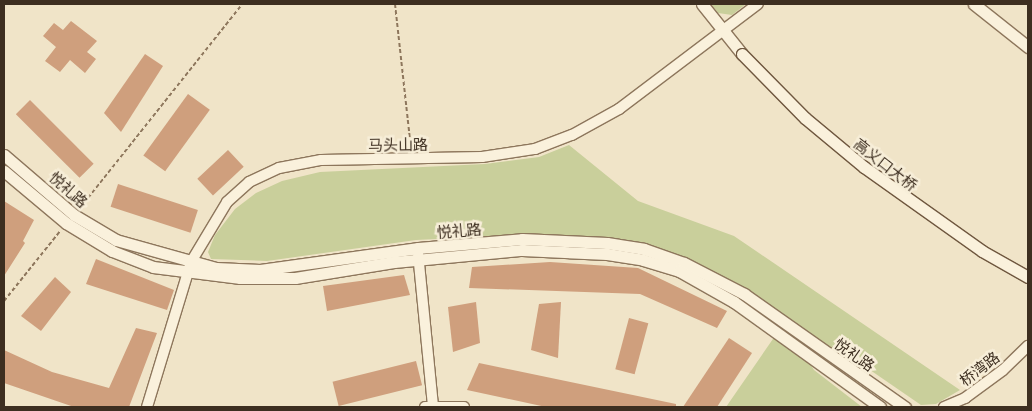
<!DOCTYPE html>
<meta charset="utf-8">
<style>
body{margin:0}
#map{position:relative;width:1032px;height:411px;overflow:hidden;background:#f0e4c8;font-family:Literata,"Noto Sans SC",serif}
div>[style]{position:absolute}
.green>*{inset:0;background:#c9cf9b}
.building>*{inset:0;background:#cf9f7d;transform-origin:0 0}
.path>*{height:2px;margin-top:-1px;transform-origin:0;background:repeating-linear-gradient(90deg,#8d765c 0 4px,transparent 0 6.5px)}
.roads{filter:drop-shadow(1px 0 #8d765c) drop-shadow(-1px 0 #8d765c) drop-shadow(0 1px #8d765c) drop-shadow(0 -1px #8d765c)}
.tertiary>*{height:10px;margin:-5px;padding:0 5px;transform-origin:5px;border-radius:5px;background:#faf1dc}
.secondary>*{height:11px;margin:-5.5px;padding:0 5.5px;transform-origin:5.5px;border-radius:5.5px;background:#faf1dc}
.bridges{filter:drop-shadow(1px 0 #6f573f) drop-shadow(-1px 0 #6f573f) drop-shadow(0 1px #6f573f) drop-shadow(0 -1px #6f573f)}
.secondary-bridge>*{height:11px;margin:-5.5px;padding:0 5.5px;transform-origin:5.5px;border-radius:5.5px;background:#faf1dc}
span{translate:-50% -50%;white-space:nowrap;text-align:center;line-height:1.15;-webkit-text-stroke:5px #f7eed8;paint-order:stroke}
.street-label{font-size:15px;color:#3d2e20}
.frame{position:absolute;inset:0;border:5px solid #3d2e20;pointer-events:none}
</style>
<div id="map">
<div class="green">
<div style="clip-path:polygon(711px 4px,746px 4px,732px 15px,718px 13px)"></div>
<div style="clip-path:polygon(569px 145px,638px 201px,734px 236px,960px 390px,936px 404px,921px 405px,857px 361px,838px 355px,747px 291px,519px 235px,416px 240px,267px 261px,211px 259px,208px 252px,215px 235px,235px 209px,256px 193px,282px 181px,320px 172px,485px 164px,539px 157px)"></div>
<div style="clip-path:polygon(775px 336px,807px 359px,814px 370px,862px 407px,726px 407px)"></div>
</div>
<div class="building">
<div style="clip-path:polygon(71px 21px,97px 41px,87px 52px,96px 59px,85px 73px,70px 60px,60px 72px,45px 61px,56px 47px,43px 36px,54px 23px,63px 30px)"></div>
<div style="clip-path:polygon(145px 54px,163px 66px,121px 132px,104px 113px)"></div>
<div style="left:188px;top:94px;width:27px;height:76px;rotate:36deg"></div>
<div style="left:30px;top:100px;width:90px;height:20px;rotate:45deg"></div>
<div style="left:228px;top:150px;width:23px;height:42px;rotate:47deg"></div>
<div style="left:118px;top:184px;width:84px;height:24px;rotate:18deg"></div>
<div style="clip-path:polygon(4px 201px,34px 220px,23px 241px,25px 243px,4px 276px)"></div>
<div style="clip-path:polygon(96px 259px,174px 290px,167px 310px,86px 284px)"></div>
<div style="clip-path:polygon(550px 262px,638px 268px,727px 311px,717px 328px,640px 294px,469px 288px,472px 267px)"></div>
<div style="clip-path:polygon(404px 275px,410px 295px,327px 311px,323px 286px)"></div>
<div style="clip-path:polygon(55px 277px,71px 292px,41px 331px,21px 316px)"></div>
<div style="clip-path:polygon(476px 302px,480px 343px,453px 352px,448px 307px)"></div>
<div style="clip-path:polygon(561px 302px,558px 358px,531px 350px,539px 304px)"></div>
<div style="left:629px;top:318px;width:20px;height:53px;rotate:15deg"></div>
<div style="clip-path:polygon(136px 328px,157px 333px,129px 407px,74px 407px,4px 383px,4px 350px,52px 372px,109px 388px)"></div>
<div style="clip-path:polygon(729px 338px,752px 353px,717px 407px,683px 407px)"></div>
<div style="left:416px;top:361px;width:25px;height:86px;rotate:76deg"></div>
<div style="clip-path:polygon(479px 363px,676px 404px,676px 407px,546px 407px,467px 390px)"></div>
</div>
<div class="path">
<div style="left:395px;top:4px;width:145px;rotate:83.7deg"></div>
<div style="left:80px;top:208px;width:260px;rotate:-51.5deg"></div>
<div style="left:4px;top:301px;width:90px;rotate:-51.3deg"></div>
</div>
<div class="roads">
<div class="tertiary">
<div style="left:418px;top:253px;width:154px;rotate:84.4deg"></div>
<div style="left:147px;top:407px;width:152px;rotate:-73.1deg"></div>
<div style="left:191px;top:262px;width:70px;rotate:-59deg"></div>
<div style="left:227px;top:202px;width:30px;rotate:-42deg"></div>
<div style="left:249px;top:182px;width:33px;rotate:-25deg"></div>
<div style="left:279px;top:168px;width:43px;rotate:-10.8deg"></div>
<div style="left:321px;top:160px;width:161px;rotate:-1.1deg"></div>
<div style="left:482px;top:157px;width:54px;rotate:-8.6deg"></div>
<div style="left:535px;top:149px;width:40px;rotate:-21deg"></div>
<div style="left:572px;top:135px;width:54px;rotate:-29deg"></div>
<div style="left:619px;top:109px;width:174px;rotate:-37.1deg"></div>
<div style="left:425px;top:407px;width:39px"></div>
<div style="left:944px;top:407px;width:23px;rotate:-23deg"></div>
<div style="left:965px;top:398px;width:47px;rotate:-36.4deg"></div>
<div style="left:1003px;top:370px;width:35px;rotate:-44deg"></div>
</div>
<div class="secondary">
<div style="left:702px;top:4px;width:64px;rotate:51.3deg"></div>
<div style="left:974px;top:4px;width:69px;rotate:38.5deg"></div>
<div style="left:4px;top:155px;width:92px;rotate:40.6deg"></div>
<div style="left:74px;top:215px;width:49px;rotate:30.8deg"></div>
<div style="left:116px;top:240px;width:104px;rotate:15.6deg"></div>
<div style="left:216px;top:268px;width:44px;rotate:2.6deg"></div>
<div style="left:260px;top:270px;width:160px;rotate:-7.9deg"></div>
<div style="left:418px;top:248px;width:104px;rotate:-4.9deg"></div>
<div style="left:522px;top:239px;width:85px;rotate:2.7deg"></div>
<div style="left:607px;top:243px;width:37px;rotate:9deg"></div>
<div style="left:644px;top:249px;width:42px;rotate:19.3deg"></div>
<div style="left:684px;top:263px;width:68px;rotate:27.3deg"></div>
<div style="left:744px;top:294px;width:197px;rotate:35.1deg"></div>
<div style="left:4px;top:171px;width:81px;rotate:40deg"></div>
<div style="left:66px;top:223px;width:54px;rotate:31.3deg"></div>
<div style="left:112px;top:251px;width:44px;rotate:21.3deg"></div>
<div style="left:153px;top:267px;width:88px;rotate:7.2deg"></div>
<div style="left:240px;top:278px;width:55px"></div>
<div style="left:295px;top:278px;width:100px;rotate:-9.2deg"></div>
<div style="left:394px;top:262px;width:129px;rotate:-5.4deg"></div>
<div style="left:522px;top:250px;width:85px;rotate:2.7deg"></div>
<div style="left:607px;top:254px;width:36px;rotate:9deg"></div>
<div style="left:643px;top:260px;width:38px;rotate:17deg"></div>
<div style="left:679px;top:271px;width:63px;rotate:29.4deg"></div>
<div style="left:734px;top:302px;width:180px;rotate:35.7deg"></div>
</div>
</div>
<div class="bridges">
<div class="secondary-bridge">
<div style="left:742px;top:54px;width:90px;rotate:45.5deg"></div>
<div style="left:805px;top:118px;width:77px;rotate:39.7deg"></div>
<div style="left:864px;top:167px;width:145px;rotate:35.4deg"></div>
<div style="left:982px;top:251px;width:53px;rotate:29.5deg"></div>
</div>
</div>
<div class="street-label">
<span style="left:398px;top:144px;rotate:-1deg">马头山路</span>
<span style="left:886px;top:164px;rotate:38deg">高义口大桥</span>
<span style="left:69px;top:189px;rotate:41deg">悦礼路</span>
<span style="left:459px;top:230px;rotate:-5deg">悦礼路</span>
<span style="left:855px;top:354px;rotate:35deg">悦礼路</span>
<span style="left:979px;top:368px;rotate:-37deg">桥湾路</span>
</div>
<div class="frame"></div>
</div>
